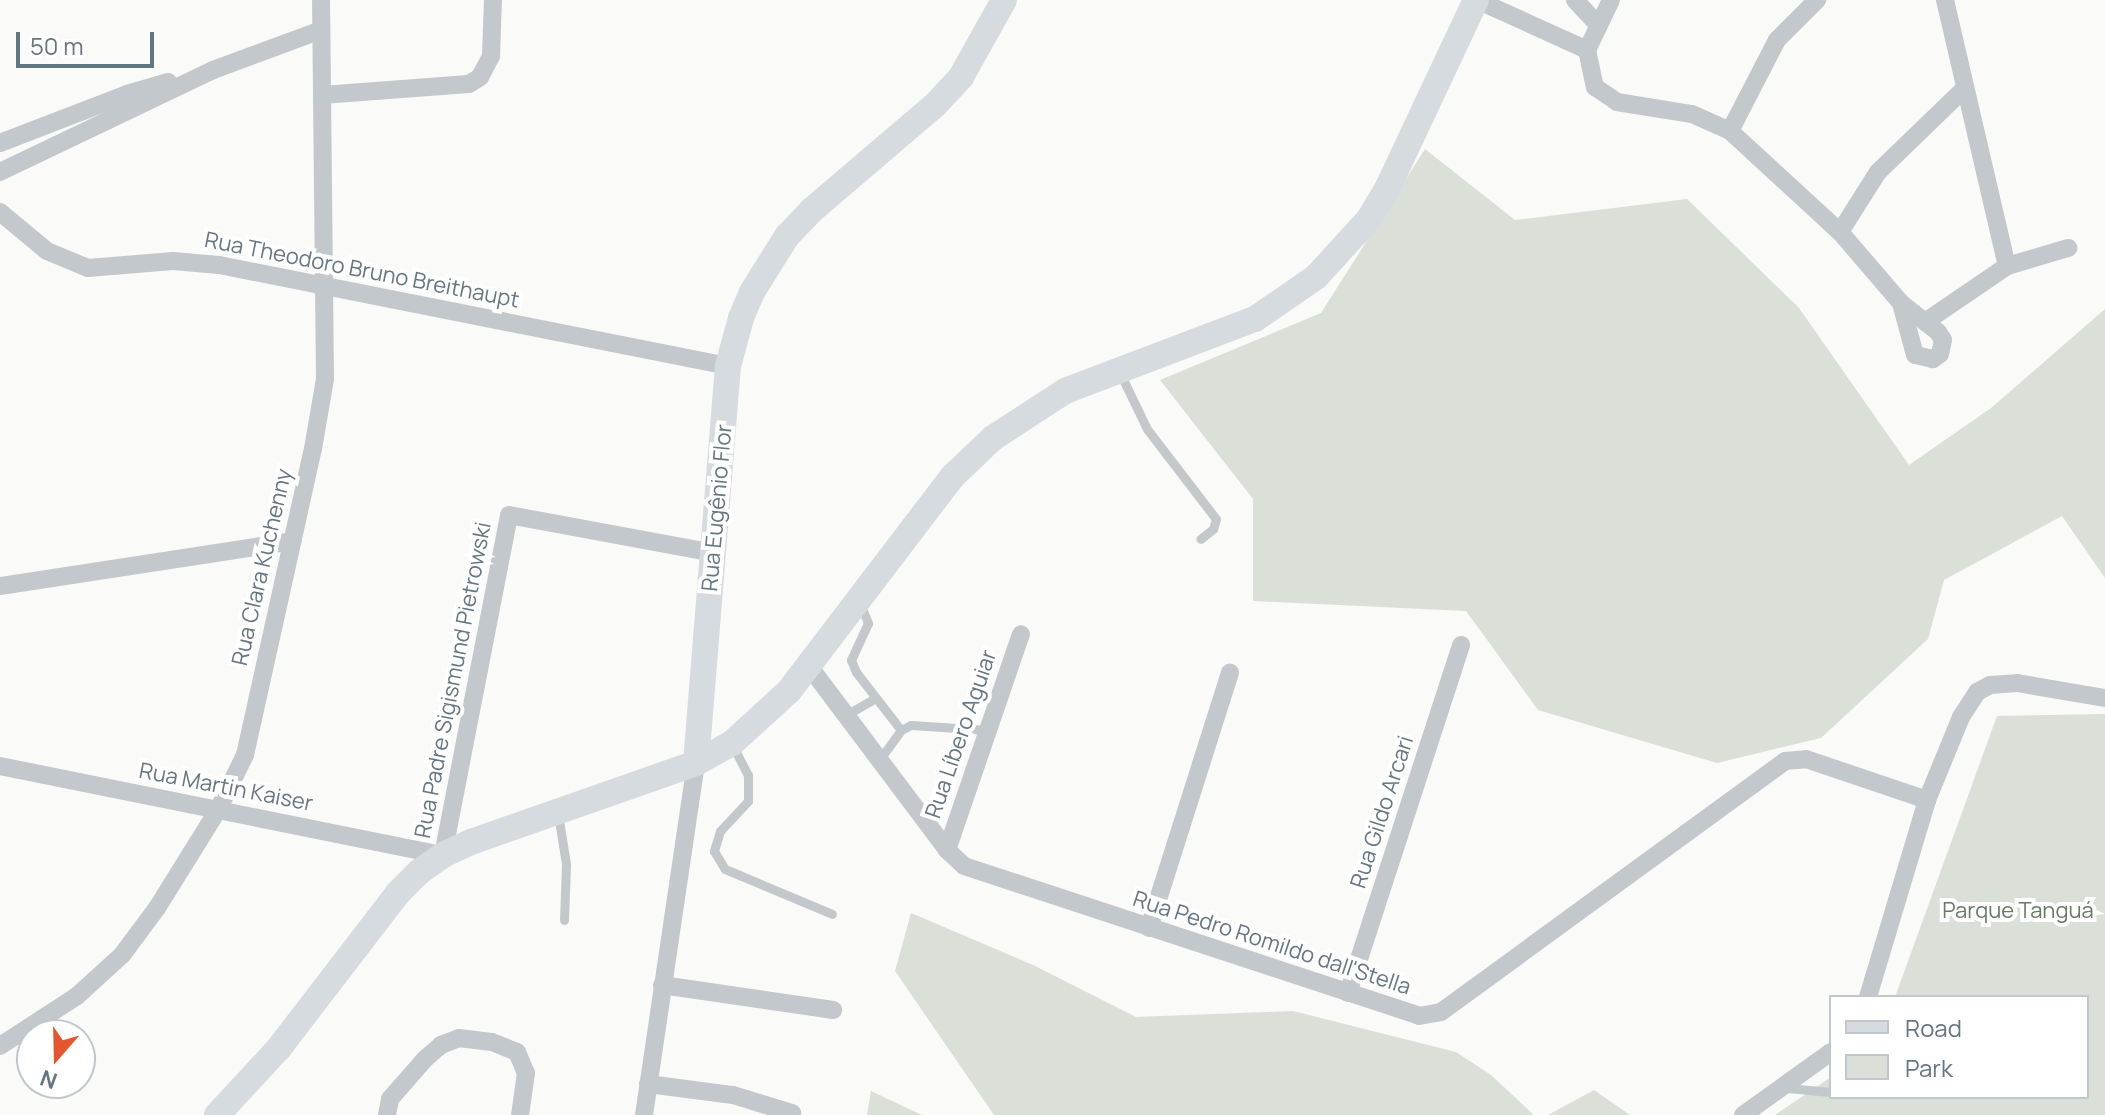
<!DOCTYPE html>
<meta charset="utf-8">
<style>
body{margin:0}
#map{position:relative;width:2105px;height:1115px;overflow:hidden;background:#fafaf8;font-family:Manrope,sans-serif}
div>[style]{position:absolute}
.green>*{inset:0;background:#dadfd7}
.lane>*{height:9px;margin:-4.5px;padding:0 4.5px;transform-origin:4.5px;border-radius:4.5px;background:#c3c8cc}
.street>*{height:18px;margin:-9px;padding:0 9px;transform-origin:9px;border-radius:9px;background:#c3c8cc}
.secondary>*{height:26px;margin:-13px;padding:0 13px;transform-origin:13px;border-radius:13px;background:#d6dbdf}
span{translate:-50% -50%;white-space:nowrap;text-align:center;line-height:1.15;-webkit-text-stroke:8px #fff;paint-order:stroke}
.street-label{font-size:22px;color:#657683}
.park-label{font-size:22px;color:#687a64}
.legend{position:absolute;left:1829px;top:995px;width:260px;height:104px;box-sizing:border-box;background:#fff;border:2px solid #c1c8cd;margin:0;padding:10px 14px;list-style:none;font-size:24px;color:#657683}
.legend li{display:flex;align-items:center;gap:16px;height:40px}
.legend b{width:40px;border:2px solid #c1c8cd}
.north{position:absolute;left:16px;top:1019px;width:80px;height:80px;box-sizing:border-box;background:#fff;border:2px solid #c1c8cd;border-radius:50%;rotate:200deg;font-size:22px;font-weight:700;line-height:32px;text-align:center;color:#657683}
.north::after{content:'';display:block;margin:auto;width:28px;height:36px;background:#e4572e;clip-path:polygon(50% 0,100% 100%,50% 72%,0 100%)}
.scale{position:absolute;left:16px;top:32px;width:138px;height:36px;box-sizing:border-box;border:4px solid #657683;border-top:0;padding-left:10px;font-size:24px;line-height:28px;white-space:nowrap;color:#657683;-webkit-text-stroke:6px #fff;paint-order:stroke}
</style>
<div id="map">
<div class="green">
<div style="clip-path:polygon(1425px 149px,1515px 220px,1687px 199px,1799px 308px,1909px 465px,1991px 408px,2105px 309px,2105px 578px,2062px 516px,1944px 580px,1928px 639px,1821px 738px,1717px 763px,1538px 710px,1466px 611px,1253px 601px,1253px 499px,1160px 380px,1321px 313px)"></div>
<div style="clip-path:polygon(2105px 714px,2105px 1115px,1775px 1115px,1831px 1077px,1831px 1097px,2087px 1097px,2087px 997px,1895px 997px,1997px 716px)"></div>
<div style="clip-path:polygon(911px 913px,1033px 965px,1136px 1017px,1293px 1011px,1456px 1052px,1491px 1075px,1534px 1115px,994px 1115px,895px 971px)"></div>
<div style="clip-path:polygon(1594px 1090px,1630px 1115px,1548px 1115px)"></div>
<div style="clip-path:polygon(871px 1091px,922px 1115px,867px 1115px)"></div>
</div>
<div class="lane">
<div style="left:1119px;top:371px;width:64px;rotate:64.2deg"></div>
<div style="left:1147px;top:429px;width:113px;rotate:52.5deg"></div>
<div style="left:1216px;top:519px;width:10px;rotate:107deg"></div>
<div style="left:1213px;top:529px;width:16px;rotate:142deg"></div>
<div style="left:860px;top:604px;width:21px;rotate:67deg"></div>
<div style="left:868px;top:623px;width:41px;rotate:114.7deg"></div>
<div style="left:851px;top:660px;width:13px;rotate:67deg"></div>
<div style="left:856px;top:672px;width:73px;rotate:52.2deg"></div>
<div style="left:846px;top:715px;width:34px;rotate:-30deg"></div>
<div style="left:733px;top:746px;width:33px;rotate:63deg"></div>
<div style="left:748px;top:775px;width:26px;rotate:90deg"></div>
<div style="left:748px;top:801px;width:41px;rotate:133deg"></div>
<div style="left:720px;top:831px;width:21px;rotate:107deg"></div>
<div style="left:714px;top:851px;width:21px;rotate:59deg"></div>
<div style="left:725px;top:869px;width:116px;rotate:22.8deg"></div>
<div style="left:880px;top:759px;width:36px;rotate:-54deg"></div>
<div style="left:901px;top:730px;width:11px;rotate:-27deg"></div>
<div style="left:911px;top:725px;width:77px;rotate:3.7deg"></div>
<div style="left:558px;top:814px;width:51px;rotate:80.9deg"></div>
<div style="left:566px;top:864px;width:56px;rotate:92deg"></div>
<div style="left:1787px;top:1088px;width:44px;rotate:5.2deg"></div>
</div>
<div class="street">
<div style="left:1477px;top:0;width:121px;rotate:24.4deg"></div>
<div style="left:1575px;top:0;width:34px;rotate:47deg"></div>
<div style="left:1611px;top:0;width:55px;rotate:115.6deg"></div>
<div style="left:1587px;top:50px;width:38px;rotate:78deg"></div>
<div style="left:1595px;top:87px;width:27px;rotate:34deg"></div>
<div style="left:1617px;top:102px;width:76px;rotate:9.1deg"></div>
<div style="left:1692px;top:114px;width:42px;rotate:24.1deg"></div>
<div style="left:1730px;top:131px;width:149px;rotate:42.6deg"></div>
<div style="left:1840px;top:232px;width:94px;rotate:49.3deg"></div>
<div style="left:1901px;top:303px;width:47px;rotate:38.1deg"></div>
<div style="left:1938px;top:332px;width:9px;rotate:58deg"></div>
<div style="left:1943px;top:340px;width:14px;rotate:102deg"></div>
<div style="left:1940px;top:354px;width:9px;rotate:144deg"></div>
<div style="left:1933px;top:359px;width:18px;rotate:-167deg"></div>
<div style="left:1915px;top:355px;width:54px;rotate:-105.1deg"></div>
<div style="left:1945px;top:0;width:273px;rotate:76.9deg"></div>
<div style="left:322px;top:95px;width:147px;rotate:-4.3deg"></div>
<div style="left:469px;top:84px;width:13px;rotate:-32deg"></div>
<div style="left:480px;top:77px;width:24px;rotate:-62deg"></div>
<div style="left:491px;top:56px;width:56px;rotate:-88deg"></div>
<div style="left:1730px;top:131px;width:102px;rotate:-62.7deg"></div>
<div style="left:1777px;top:40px;width:57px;rotate:-45deg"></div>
<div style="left:0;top:143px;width:136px;rotate:-21.1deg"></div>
<div style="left:127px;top:94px;width:43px;rotate:-16.3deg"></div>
<div style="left:0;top:172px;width:236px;rotate:-25.6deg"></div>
<div style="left:213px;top:70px;width:115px;rotate:-20.3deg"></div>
<div style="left:0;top:212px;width:61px;rotate:39.7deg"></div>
<div style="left:47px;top:251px;width:44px;rotate:22.5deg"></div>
<div style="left:88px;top:268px;width:85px;rotate:-4.7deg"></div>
<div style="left:173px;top:261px;width:46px;rotate:5deg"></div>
<div style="left:219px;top:265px;width:519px;rotate:11.22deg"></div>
<div style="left:1840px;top:232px;width:71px;rotate:-57.7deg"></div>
<div style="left:1878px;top:172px;width:120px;rotate:-44deg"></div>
<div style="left:1925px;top:322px;width:99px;rotate:-34.3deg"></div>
<div style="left:2007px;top:266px;width:64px;rotate:-16.4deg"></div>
<div style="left:0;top:586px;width:296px;rotate:-8.7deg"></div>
<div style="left:809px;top:666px;width:230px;rotate:53.1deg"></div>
<div style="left:947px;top:850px;width:23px;rotate:43deg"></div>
<div style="left:964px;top:866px;width:479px;rotate:18.2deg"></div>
<div style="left:1419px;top:1016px;width:22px;rotate:-10deg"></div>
<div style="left:1441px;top:1012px;width:426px;rotate:-36.1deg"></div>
<div style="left:1785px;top:761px;width:21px;rotate:-5deg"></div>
<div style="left:1806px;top:759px;width:128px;rotate:18.7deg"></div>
<div style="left:0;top:766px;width:452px;rotate:11.4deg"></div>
<div style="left:443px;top:855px;width:346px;rotate:-79deg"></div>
<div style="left:509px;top:515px;width:208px;rotate:10.5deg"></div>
<div style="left:947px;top:850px;width:228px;rotate:-71.1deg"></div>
<div style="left:1149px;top:928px;width:268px;rotate:-72.4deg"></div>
<div style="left:662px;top:985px;width:173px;rotate:8.3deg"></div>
<div style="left:1348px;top:993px;width:366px;rotate:-72deg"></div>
<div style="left:1868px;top:997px;width:206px;rotate:-73.3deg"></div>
<div style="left:1927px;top:800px;width:90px;rotate:-67.7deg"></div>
<div style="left:1961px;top:717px;width:30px;rotate:-57deg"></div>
<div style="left:1977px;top:692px;width:15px;rotate:-28deg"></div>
<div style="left:1990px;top:685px;width:27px;rotate:-4deg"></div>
<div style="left:2017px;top:683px;width:89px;rotate:9.7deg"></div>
<div style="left:0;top:1046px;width:92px;rotate:-33deg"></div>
<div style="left:77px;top:996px;width:61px;rotate:-42.3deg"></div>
<div style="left:122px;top:955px;width:59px;rotate:-53.3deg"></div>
<div style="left:157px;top:908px;width:115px;rotate:-58.1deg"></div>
<div style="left:218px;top:810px;width:61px;rotate:-63.9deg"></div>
<div style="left:245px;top:755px;width:313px;rotate:-77.5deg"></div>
<div style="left:313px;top:449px;width:71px;rotate:-80.3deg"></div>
<div style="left:325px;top:379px;width:379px;rotate:-90.6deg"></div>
<div style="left:648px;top:1084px;width:86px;rotate:7.4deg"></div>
<div style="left:733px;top:1095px;width:62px;rotate:17deg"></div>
<div style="left:387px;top:1115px;width:16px;rotate:-79deg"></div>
<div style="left:390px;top:1099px;width:53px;rotate:-48.8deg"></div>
<div style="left:425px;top:1059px;width:21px;rotate:-41deg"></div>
<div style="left:441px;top:1045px;width:19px;rotate:-21deg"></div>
<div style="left:459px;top:1038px;width:33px;rotate:7deg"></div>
<div style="left:492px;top:1042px;width:27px;rotate:22deg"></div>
<div style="left:517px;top:1052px;width:23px;rotate:67deg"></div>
<div style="left:526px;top:1073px;width:42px;rotate:98.1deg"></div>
<div style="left:644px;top:1115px;width:356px;rotate:-81.6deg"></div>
<div style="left:1743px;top:1115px;width:108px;rotate:-35.6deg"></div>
</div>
<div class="secondary">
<div style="left:696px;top:763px;width:398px;rotate:-85.4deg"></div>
<div style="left:728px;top:366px;width:50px;rotate:-74.8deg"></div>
<div style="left:741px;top:318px;width:28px;rotate:-67deg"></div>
<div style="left:752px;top:292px;width:66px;rotate:-58deg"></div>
<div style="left:787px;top:236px;width:36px;rotate:-46deg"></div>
<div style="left:812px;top:210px;width:163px;rotate:-40.5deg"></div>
<div style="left:936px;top:104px;width:37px;rotate:-47deg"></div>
<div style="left:961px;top:77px;width:88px;rotate:-60.8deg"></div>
<div style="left:217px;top:1115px;width:91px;rotate:-47.2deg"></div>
<div style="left:279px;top:1048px;width:195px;rotate:-52.5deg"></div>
<div style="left:398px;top:893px;width:30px;rotate:-45deg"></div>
<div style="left:419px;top:872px;width:29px;rotate:-35deg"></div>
<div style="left:443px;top:855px;width:31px;rotate:-25deg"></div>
<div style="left:471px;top:842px;width:238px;rotate:-19.3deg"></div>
<div style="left:696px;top:763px;width:41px;rotate:-29.1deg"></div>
<div style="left:732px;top:743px;width:77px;rotate:-42.4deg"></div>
<div style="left:789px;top:691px;width:269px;rotate:-52.7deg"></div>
<div style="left:952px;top:477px;width:57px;rotate:-43.6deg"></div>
<div style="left:993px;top:438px;width:86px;rotate:-33.1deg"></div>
<div style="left:1065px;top:391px;width:203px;rotate:-20.8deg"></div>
<div style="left:1255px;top:319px;width:74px;rotate:-34.5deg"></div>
<div style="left:1316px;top:277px;width:79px;rotate:-47.6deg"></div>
<div style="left:1369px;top:219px;width:35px;rotate:-59deg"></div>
<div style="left:1387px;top:189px;width:209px;rotate:-64.8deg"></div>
</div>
<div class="street-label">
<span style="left:362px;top:270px;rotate:11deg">Rua Theodoro Bruno Breithaupt</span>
<span style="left:717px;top:508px;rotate:-85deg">Rua Eugênio Flor</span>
<span style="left:262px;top:567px;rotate:-77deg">Rua Clara Kuchenny</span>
<span style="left:453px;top:680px;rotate:-79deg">Rua Padre Sigismund Pietrowski</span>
<span style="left:961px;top:734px;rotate:-71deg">Rua Líbero Aguiar</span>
<span style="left:226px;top:787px;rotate:11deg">Rua Martin Kaiser</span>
<span style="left:1382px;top:812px;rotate:-72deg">Rua Gildo Arcari</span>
<span style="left:1272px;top:943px;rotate:18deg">Rua Pedro Romildo dall'Stella</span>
</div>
<div class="park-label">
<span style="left:2018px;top:911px">Parque Tanguá</span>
</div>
<ul class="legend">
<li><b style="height:10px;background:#d6dbdf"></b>Road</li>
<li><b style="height:22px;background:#dadfd7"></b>Park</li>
</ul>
<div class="north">N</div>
<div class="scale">50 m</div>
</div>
